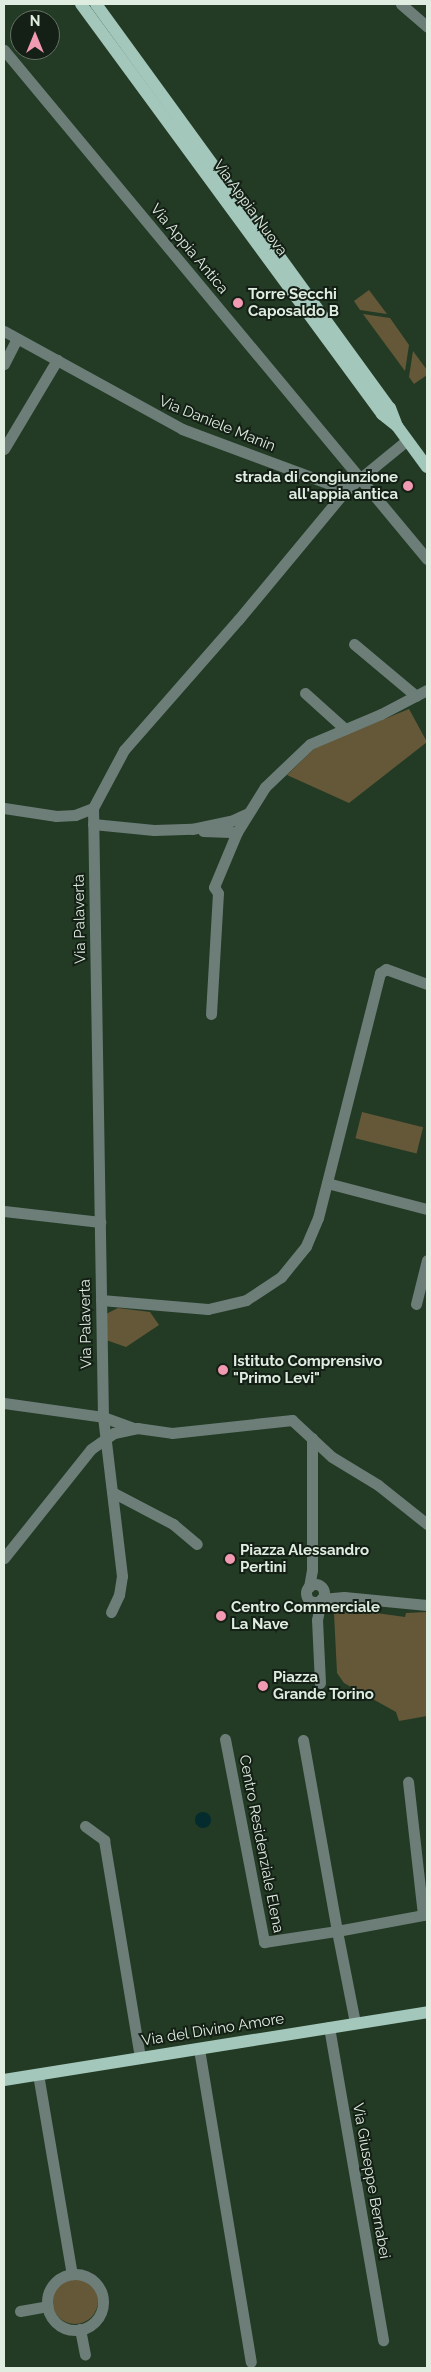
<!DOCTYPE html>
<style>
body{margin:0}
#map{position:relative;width:431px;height:2372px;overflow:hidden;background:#233b25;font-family:Raleway,sans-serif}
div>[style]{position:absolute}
.green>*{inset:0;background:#655838;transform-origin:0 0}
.round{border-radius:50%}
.water>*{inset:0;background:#042b2e}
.minor>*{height:11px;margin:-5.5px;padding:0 5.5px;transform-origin:5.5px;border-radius:5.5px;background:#6d7e79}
.minor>.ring{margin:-5.5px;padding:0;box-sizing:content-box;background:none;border:11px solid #6d7e79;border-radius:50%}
.major>*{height:12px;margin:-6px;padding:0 6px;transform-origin:6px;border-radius:6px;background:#a4c7bc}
.dots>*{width:14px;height:14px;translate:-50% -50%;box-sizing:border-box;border:2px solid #141f15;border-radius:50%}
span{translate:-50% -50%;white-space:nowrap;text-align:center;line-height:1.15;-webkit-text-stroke:4px #141f15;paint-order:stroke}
.street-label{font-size:15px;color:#dfede0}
.poi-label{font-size:15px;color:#dfede0;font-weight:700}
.left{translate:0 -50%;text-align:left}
.right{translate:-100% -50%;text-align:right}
.frame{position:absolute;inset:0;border:5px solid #dfede0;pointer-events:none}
.north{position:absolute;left:10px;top:10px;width:50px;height:50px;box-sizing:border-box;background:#141f15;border:1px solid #657166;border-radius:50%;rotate:0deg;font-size:14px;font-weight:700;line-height:20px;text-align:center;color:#dfede0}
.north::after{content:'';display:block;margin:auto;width:18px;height:22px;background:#f19ab1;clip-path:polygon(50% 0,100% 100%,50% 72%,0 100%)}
</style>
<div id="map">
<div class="green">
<div style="clip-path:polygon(369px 290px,387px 314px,360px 310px,354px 301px)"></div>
<div style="clip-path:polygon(363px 314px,390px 318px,409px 345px,405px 371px)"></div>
<div style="clip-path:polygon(413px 351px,427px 370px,427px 375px,414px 384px,409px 377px)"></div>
<div style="clip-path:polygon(409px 709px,427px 742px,349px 803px,287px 775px,316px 747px)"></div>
<div style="left:362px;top:1112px;width:63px;height:27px;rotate:14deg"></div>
<div style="clip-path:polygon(118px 1308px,150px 1312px,159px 1325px,126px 1347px,106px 1340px,106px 1314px)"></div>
<div style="clip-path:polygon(340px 1608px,405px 1617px,406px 1613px,427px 1612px,427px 1716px,399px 1721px,396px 1712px,344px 1683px,337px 1673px,334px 1614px)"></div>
<div class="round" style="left:52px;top:2278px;width:46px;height:46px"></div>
</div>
<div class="water">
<div class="round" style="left:195px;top:1812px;width:16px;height:16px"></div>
</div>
<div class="minor">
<div style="left:401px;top:4px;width:35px;rotate:41deg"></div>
<div style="left:4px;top:50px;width:662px;rotate:50.27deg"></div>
<div style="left:4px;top:331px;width:203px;rotate:28.8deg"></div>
<div style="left:182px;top:429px;width:175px;rotate:20.4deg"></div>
<div style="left:4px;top:364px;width:28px;rotate:-63deg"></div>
<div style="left:4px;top:449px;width:104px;rotate:-59.2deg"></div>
<div style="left:354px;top:644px;width:81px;rotate:40deg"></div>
<div style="left:305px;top:693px;width:54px;rotate:42deg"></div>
<div style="left:4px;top:808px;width:53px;rotate:8.7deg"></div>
<div style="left:56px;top:816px;width:19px;rotate:-3deg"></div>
<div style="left:75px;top:815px;width:19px;rotate:-21deg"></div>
<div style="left:93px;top:824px;width:61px;rotate:5.6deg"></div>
<div style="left:154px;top:830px;width:38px;rotate:-2deg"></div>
<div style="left:192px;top:829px;width:40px;rotate:-12deg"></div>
<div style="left:231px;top:821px;width:19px;rotate:-25deg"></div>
<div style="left:203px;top:831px;width:34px;rotate:2deg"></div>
<div style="left:211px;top:1014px;width:121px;rotate:-86.7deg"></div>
<div style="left:218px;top:893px;width:7px;rotate:-124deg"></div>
<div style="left:214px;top:887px;width:60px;rotate:-67.3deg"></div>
<div style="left:237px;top:832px;width:53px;rotate:-58.1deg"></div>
<div style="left:265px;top:787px;width:62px;rotate:-43.7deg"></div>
<div style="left:310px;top:744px;width:77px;rotate:-22.9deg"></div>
<div style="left:381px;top:714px;width:52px;rotate:-27.6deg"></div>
<div style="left:327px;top:1183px;width:103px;rotate:14.6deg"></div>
<div style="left:4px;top:1211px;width:97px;rotate:6.5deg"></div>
<div style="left:101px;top:1300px;width:107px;rotate:4.8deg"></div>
<div style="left:208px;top:1309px;width:39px;rotate:-13deg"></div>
<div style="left:246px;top:1300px;width:42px;rotate:-33.3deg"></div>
<div style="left:281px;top:1277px;width:40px;rotate:-51deg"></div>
<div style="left:306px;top:1246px;width:30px;rotate:-67deg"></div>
<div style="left:318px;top:1218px;width:253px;rotate:-75.8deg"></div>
<div style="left:380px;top:973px;width:7px;rotate:-34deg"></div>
<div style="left:386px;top:969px;width:44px;rotate:20.1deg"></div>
<div style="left:416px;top:1304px;width:45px;rotate:-76deg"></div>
<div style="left:4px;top:1403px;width:100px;rotate:8deg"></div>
<div style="left:103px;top:1417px;width:33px;rotate:20deg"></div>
<div style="left:114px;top:1493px;width:67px;rotate:27.7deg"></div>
<div style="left:173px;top:1524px;width:31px;rotate:40deg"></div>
<div style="left:4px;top:1558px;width:139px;rotate:-51.4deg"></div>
<div style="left:91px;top:1449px;width:28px;rotate:-35deg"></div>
<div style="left:114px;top:1433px;width:24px;rotate:-12deg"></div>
<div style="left:137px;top:1428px;width:35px;rotate:8deg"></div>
<div style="left:172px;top:1433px;width:121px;rotate:-6.2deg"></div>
<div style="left:292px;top:1420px;width:54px;rotate:42.8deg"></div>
<div style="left:332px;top:1457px;width:54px;rotate:31.3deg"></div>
<div style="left:378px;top:1485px;width:63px;rotate:38.5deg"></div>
<div class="ring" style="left:306px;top:1584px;width:7px;height:7px"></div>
<div style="left:309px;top:1587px;width:17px;rotate:-80deg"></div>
<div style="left:312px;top:1570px;width:132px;rotate:-90deg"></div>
<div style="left:111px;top:1612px;width:19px;rotate:-65deg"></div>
<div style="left:119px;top:1595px;width:19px;rotate:-81deg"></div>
<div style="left:122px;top:1576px;width:160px;rotate:-96.8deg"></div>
<div style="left:103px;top:1417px;width:609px;rotate:-90.94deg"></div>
<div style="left:93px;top:808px;width:66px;rotate:-61.9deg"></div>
<div style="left:124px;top:750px;width:173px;rotate:-48.8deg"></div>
<div style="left:238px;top:620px;width:169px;rotate:-50.3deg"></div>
<div style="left:346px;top:490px;width:79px;rotate:-39.3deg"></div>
<div style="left:320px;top:1683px;width:63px;rotate:-92.7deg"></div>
<div style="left:317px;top:1620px;width:21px;rotate:-79deg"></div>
<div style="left:321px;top:1599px;width:23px;rotate:-5deg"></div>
<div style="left:344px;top:1597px;width:83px;rotate:5.5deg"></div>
<div style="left:225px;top:1739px;width:207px;rotate:79.1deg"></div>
<div style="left:264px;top:1942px;width:74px;rotate:-8.6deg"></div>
<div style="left:337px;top:1931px;width:94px;rotate:78.9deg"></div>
<div style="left:303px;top:1740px;width:194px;rotate:79.9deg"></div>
<div style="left:337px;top:1931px;width:87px;rotate:-10.5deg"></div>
<div style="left:423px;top:1915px;width:134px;rotate:-96.4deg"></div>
<div style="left:85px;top:1826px;width:24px;rotate:36deg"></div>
<div style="left:104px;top:1840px;width:221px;rotate:80.6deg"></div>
<div style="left:329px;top:2027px;width:318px;rotate:80.2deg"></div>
<div style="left:199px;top:2049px;width:317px;rotate:80.6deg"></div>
<div style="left:38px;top:2074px;width:203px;rotate:80.4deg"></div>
<div class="ring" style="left:47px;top:2274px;width:45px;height:45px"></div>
<div style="left:20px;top:2311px;width:28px;rotate:-10deg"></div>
<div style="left:80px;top:2329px;width:26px;rotate:79deg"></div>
</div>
<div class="major">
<div style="left:81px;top:4px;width:509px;rotate:53.72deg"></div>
<div style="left:382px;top:414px;width:19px;rotate:39deg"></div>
<div style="left:397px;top:426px;width:51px;rotate:53.8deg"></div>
<div style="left:96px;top:4px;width:500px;rotate:54deg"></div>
<div style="left:390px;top:408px;width:19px;rotate:69deg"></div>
<div style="left:4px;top:2080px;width:428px;rotate:-9.1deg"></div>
</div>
<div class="dots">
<div style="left:238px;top:303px;background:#f19ab1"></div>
<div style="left:408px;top:486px;background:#f19ab1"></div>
<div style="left:223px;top:1370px;background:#f19ab1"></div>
<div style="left:230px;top:1559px;background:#f19ab1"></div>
<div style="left:221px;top:1616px;background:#f19ab1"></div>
<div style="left:263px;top:1686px;background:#f19ab1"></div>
</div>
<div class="street-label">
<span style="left:250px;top:208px;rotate:54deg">Via Appia Nuova</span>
<span style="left:189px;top:249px;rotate:50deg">Via Appia Antica</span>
<span style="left:217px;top:424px;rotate:22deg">Via Daniele Manin</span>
<span style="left:80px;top:919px;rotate:-91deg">Via Palaverta</span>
<span style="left:86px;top:1324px;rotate:-91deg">Via Palaverta</span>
<span style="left:261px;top:1844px;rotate:79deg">Centro Residenziale Elena</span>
<span style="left:213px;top:2030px;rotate:-9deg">Via del Divino Amore</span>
<span style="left:371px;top:2181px;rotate:80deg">Via Giuseppe Bernabei</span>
</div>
<div class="poi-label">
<span class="left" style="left:248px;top:303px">Torre Secchi<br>Caposaldo B</span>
<span class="right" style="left:398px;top:486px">strada di congiunzione<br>all'appia antica</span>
<span class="left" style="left:233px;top:1370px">Istituto Comprensivo<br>"Primo Levi"</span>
<span class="left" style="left:240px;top:1559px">Piazza Alessandro<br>Pertini</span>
<span class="left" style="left:231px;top:1616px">Centro Commerciale<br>La Nave</span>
<span class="left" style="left:273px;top:1686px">Piazza<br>Grande Torino</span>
</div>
<div class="frame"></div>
<div class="north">N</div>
</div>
